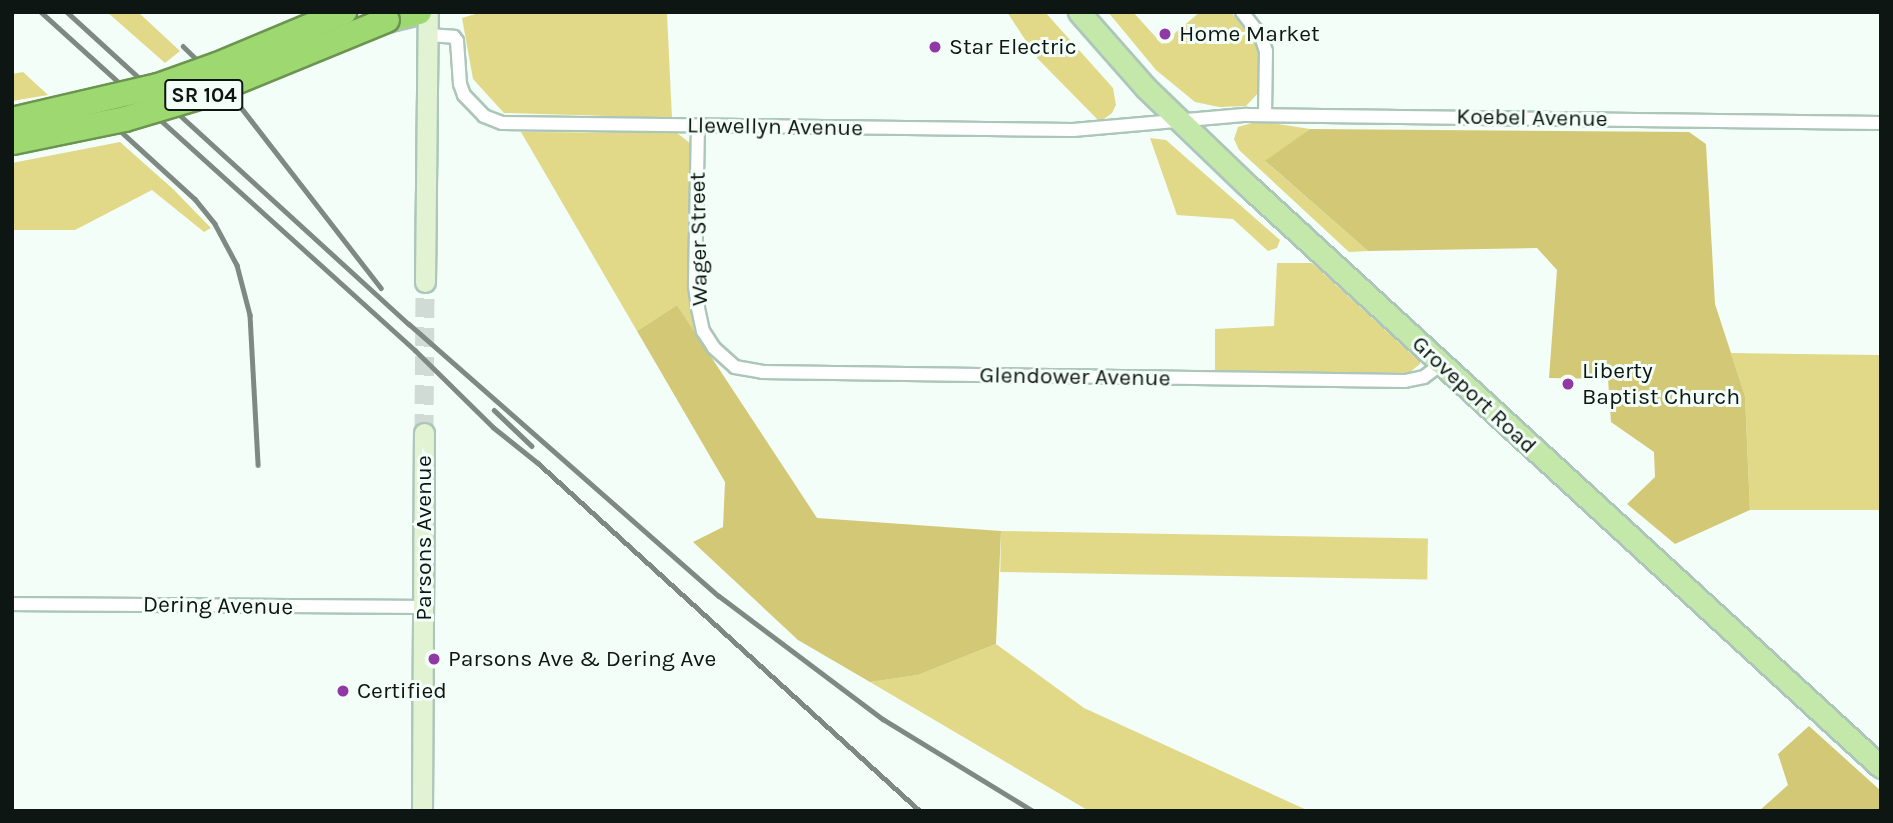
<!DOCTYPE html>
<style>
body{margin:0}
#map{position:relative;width:1893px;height:823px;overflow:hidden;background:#f3fef8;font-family:Karla,sans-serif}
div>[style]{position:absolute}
.green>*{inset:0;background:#e1d888;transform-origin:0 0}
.forest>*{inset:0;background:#d3c876}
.secondary-tunnel>*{height:19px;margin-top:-9.5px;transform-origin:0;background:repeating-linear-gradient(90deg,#d0dbd6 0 19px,transparent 0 29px)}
.roads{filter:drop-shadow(2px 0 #acc6b9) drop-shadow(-2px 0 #acc6b9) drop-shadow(0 2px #acc6b9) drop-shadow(0 -2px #acc6b9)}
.street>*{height:12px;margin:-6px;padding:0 6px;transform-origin:6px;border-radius:6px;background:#fff}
.secondary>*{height:19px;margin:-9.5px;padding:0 9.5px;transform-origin:9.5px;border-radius:9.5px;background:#e2f3d4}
.primary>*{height:21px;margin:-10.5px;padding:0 10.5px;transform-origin:10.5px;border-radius:10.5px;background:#c4e8aa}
.highway>*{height:24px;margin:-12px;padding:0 12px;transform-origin:12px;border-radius:12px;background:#9dd871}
.rail>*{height:4.5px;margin:-2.25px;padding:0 2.25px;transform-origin:2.25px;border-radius:2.25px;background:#7f8984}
.bridges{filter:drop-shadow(2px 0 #6b9450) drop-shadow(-2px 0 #6b9450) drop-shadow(0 2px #6b9450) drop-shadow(0 -2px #6b9450)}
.highway-bridge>*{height:24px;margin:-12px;padding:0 12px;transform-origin:12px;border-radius:12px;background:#9dd871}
.dots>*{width:19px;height:19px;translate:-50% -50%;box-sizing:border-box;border:4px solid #f3fef8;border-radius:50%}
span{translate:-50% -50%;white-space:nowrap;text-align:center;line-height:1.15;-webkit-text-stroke:6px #f3fef8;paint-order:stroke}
.shield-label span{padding:2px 5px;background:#f3fef8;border:2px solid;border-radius:5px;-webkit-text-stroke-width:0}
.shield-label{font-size:21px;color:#0d1612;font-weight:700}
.poi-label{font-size:23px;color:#0d1612}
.left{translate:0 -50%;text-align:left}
.street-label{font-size:23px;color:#0d1612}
.frame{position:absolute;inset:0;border:14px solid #0d1612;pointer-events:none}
</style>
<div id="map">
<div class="green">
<div style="clip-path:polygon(107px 12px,138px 12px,180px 51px,165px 63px)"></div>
<div style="clip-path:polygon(482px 12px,671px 12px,667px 14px,672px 118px,504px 113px,473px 79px,462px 18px)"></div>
<div style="clip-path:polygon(1007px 12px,1045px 12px,1113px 88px,1116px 105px,1112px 113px,1100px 122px,1038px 59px)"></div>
<div style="clip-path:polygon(1108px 12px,1133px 12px,1162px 44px,1200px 12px,1231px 12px,1255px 42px,1260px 57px,1259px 92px,1246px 106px,1219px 107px,1195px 102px,1156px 70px)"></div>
<div style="clip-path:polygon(23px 72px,48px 95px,12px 101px,12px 74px)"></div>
<div style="clip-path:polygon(1259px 121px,1310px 129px,1266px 162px,1368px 251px,1349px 252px,1239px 150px,1234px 139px,1238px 127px)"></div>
<div style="clip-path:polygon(521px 132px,677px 133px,691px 144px,688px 286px,696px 334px,677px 305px,637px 331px)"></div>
<div style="clip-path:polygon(1150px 138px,1166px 140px,1280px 240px,1277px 248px,1268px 251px,1233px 219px,1177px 215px)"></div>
<div style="clip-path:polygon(120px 142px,173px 189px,211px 228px,204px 232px,152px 190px,75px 230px,12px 230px,12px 163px)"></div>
<div style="clip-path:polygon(1277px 263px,1312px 263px,1421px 363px,1409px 373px,1215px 371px,1215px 329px,1274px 326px)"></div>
<div style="clip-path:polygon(1731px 353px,1881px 355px,1881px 510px,1750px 510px,1745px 396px)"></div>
<div style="left:1001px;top:531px;width:427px;height:41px;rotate:1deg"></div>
<div style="clip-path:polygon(996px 644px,1084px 708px,1309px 811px,1089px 811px,870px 682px,918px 675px)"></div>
</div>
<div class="forest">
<div style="clip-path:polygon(1310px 129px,1689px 132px,1706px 144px,1715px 304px,1745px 396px,1750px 510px,1675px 544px,1627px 504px,1655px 477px,1654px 452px,1611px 422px,1608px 379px,1549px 378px,1557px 270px,1537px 248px,1368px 251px,1265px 161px)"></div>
<div style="clip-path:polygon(677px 305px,817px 518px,1001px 531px,996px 644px,918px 675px,870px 682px,798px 640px,693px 542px,723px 527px,725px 482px,637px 331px)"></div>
<div style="clip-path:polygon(1809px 726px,1881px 791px,1881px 811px,1759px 811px,1788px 785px,1778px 754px)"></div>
</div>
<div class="secondary-tunnel">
<div style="left:424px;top:433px;width:151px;rotate:-89.6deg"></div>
</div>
<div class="roads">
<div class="street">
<div style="left:1242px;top:12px;width:31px;rotate:52deg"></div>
<div style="left:1261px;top:36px;width:16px;rotate:72deg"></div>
<div style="left:1266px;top:51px;width:64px;rotate:90.9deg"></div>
<div style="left:428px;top:35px;width:26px;rotate:4deg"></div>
<div style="left:454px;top:37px;width:5px;rotate:53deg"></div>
<div style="left:457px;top:41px;width:43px;rotate:86deg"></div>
<div style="left:460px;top:84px;width:12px;rotate:70deg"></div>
<div style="left:464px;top:95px;width:29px;rotate:46deg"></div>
<div style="left:484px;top:116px;width:19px;rotate:21deg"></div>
<div style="left:502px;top:123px;width:571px;rotate:0.7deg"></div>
<div style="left:1073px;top:130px;width:174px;rotate:-5deg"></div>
<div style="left:1246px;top:115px;width:635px;rotate:0.72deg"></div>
<div style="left:698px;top:126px;width:160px;rotate:91.1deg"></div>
<div style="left:695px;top:286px;width:22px;rotate:82deg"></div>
<div style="left:698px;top:308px;width:24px;rotate:78deg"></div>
<div style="left:703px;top:331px;width:20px;rotate:57deg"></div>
<div style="left:714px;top:348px;width:28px;rotate:42deg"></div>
<div style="left:735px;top:367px;width:27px;rotate:10deg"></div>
<div style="left:762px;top:372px;width:643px;rotate:0.8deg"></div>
<div style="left:1405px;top:381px;width:19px;rotate:-12deg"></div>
<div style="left:1424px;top:377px;width:20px;rotate:-37deg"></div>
<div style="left:12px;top:604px;width:411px;rotate:0.4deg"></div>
</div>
<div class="secondary">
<div style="left:425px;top:282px;width:270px;rotate:-89.4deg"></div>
<div style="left:422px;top:811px;width:378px;rotate:-89.7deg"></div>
</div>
<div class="primary">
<div style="left:1079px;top:12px;width:101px;rotate:48.6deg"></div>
<div style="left:1146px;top:88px;width:141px;rotate:43.9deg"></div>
<div style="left:1248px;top:186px;width:859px;rotate:42.55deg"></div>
</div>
<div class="highway">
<div style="left:387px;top:20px;width:33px;rotate:-14deg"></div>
</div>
</div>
<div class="rail">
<div style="left:41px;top:12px;width:504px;rotate:42.11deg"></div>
<div style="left:415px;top:350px;width:110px;rotate:44.6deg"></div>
<div style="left:493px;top:427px;width:58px;rotate:38.7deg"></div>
<div style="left:538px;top:463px;width:517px;rotate:42.33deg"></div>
<div style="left:67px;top:12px;width:463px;rotate:42.4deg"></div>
<div style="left:409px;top:324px;width:412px;rotate:41.3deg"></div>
<div style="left:719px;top:596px;width:205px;rotate:36.9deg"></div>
<div style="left:883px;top:719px;width:176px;rotate:31.5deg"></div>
<div style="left:183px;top:46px;width:60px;rotate:44.3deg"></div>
<div style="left:226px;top:88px;width:253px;rotate:52.2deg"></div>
<div style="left:115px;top:126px;width:108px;rotate:42.4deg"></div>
<div style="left:195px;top:199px;width:32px;rotate:51deg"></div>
<div style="left:215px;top:224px;width:47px;rotate:61.8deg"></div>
<div style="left:237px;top:265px;width:52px;rotate:75.4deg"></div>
<div style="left:250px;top:315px;width:150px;rotate:86.9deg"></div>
<div style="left:494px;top:410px;width:52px;rotate:43.5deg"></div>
</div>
<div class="bridges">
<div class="highway-bridge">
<div style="left:12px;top:120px;width:150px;rotate:-13.1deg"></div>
<div style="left:158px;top:86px;width:63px;rotate:-19.6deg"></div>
<div style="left:217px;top:65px;width:138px;rotate:-22.7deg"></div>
<div style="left:13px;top:142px;width:114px;rotate:-11.6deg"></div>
<div style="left:125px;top:119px;width:77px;rotate:-16.6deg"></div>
<div style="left:199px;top:97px;width:203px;rotate:-22.3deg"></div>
</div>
</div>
<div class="dots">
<div style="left:1165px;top:34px;background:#9039a6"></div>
<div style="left:935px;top:47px;background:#9039a6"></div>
<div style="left:1568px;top:384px;background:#9039a6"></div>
<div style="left:434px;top:659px;background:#9039a6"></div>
<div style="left:343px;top:691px;background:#9039a6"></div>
</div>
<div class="shield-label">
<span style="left:204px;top:95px">SR 104</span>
</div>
<div class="poi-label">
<span class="left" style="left:1179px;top:34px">Home Market</span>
<span class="left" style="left:949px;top:47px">Star Electric</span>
<span class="left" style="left:1582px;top:384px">Liberty<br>Baptist Church</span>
<span class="left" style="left:448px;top:659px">Parsons Ave &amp; Dering Ave</span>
<span class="left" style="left:357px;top:691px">Certified</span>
</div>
<div class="street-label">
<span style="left:1532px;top:118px;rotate:1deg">Koebel Avenue</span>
<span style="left:775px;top:127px;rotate:1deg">Llewellyn Avenue</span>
<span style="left:699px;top:239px;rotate:-91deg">Wager Street</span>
<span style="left:1075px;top:377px;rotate:1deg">Glendower Avenue</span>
<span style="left:1474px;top:395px;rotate:43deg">Groveport Road</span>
<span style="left:424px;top:538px;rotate:-90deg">Parsons Avenue</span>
<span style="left:218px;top:606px;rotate:1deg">Dering Avenue</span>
</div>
<div class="frame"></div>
</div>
